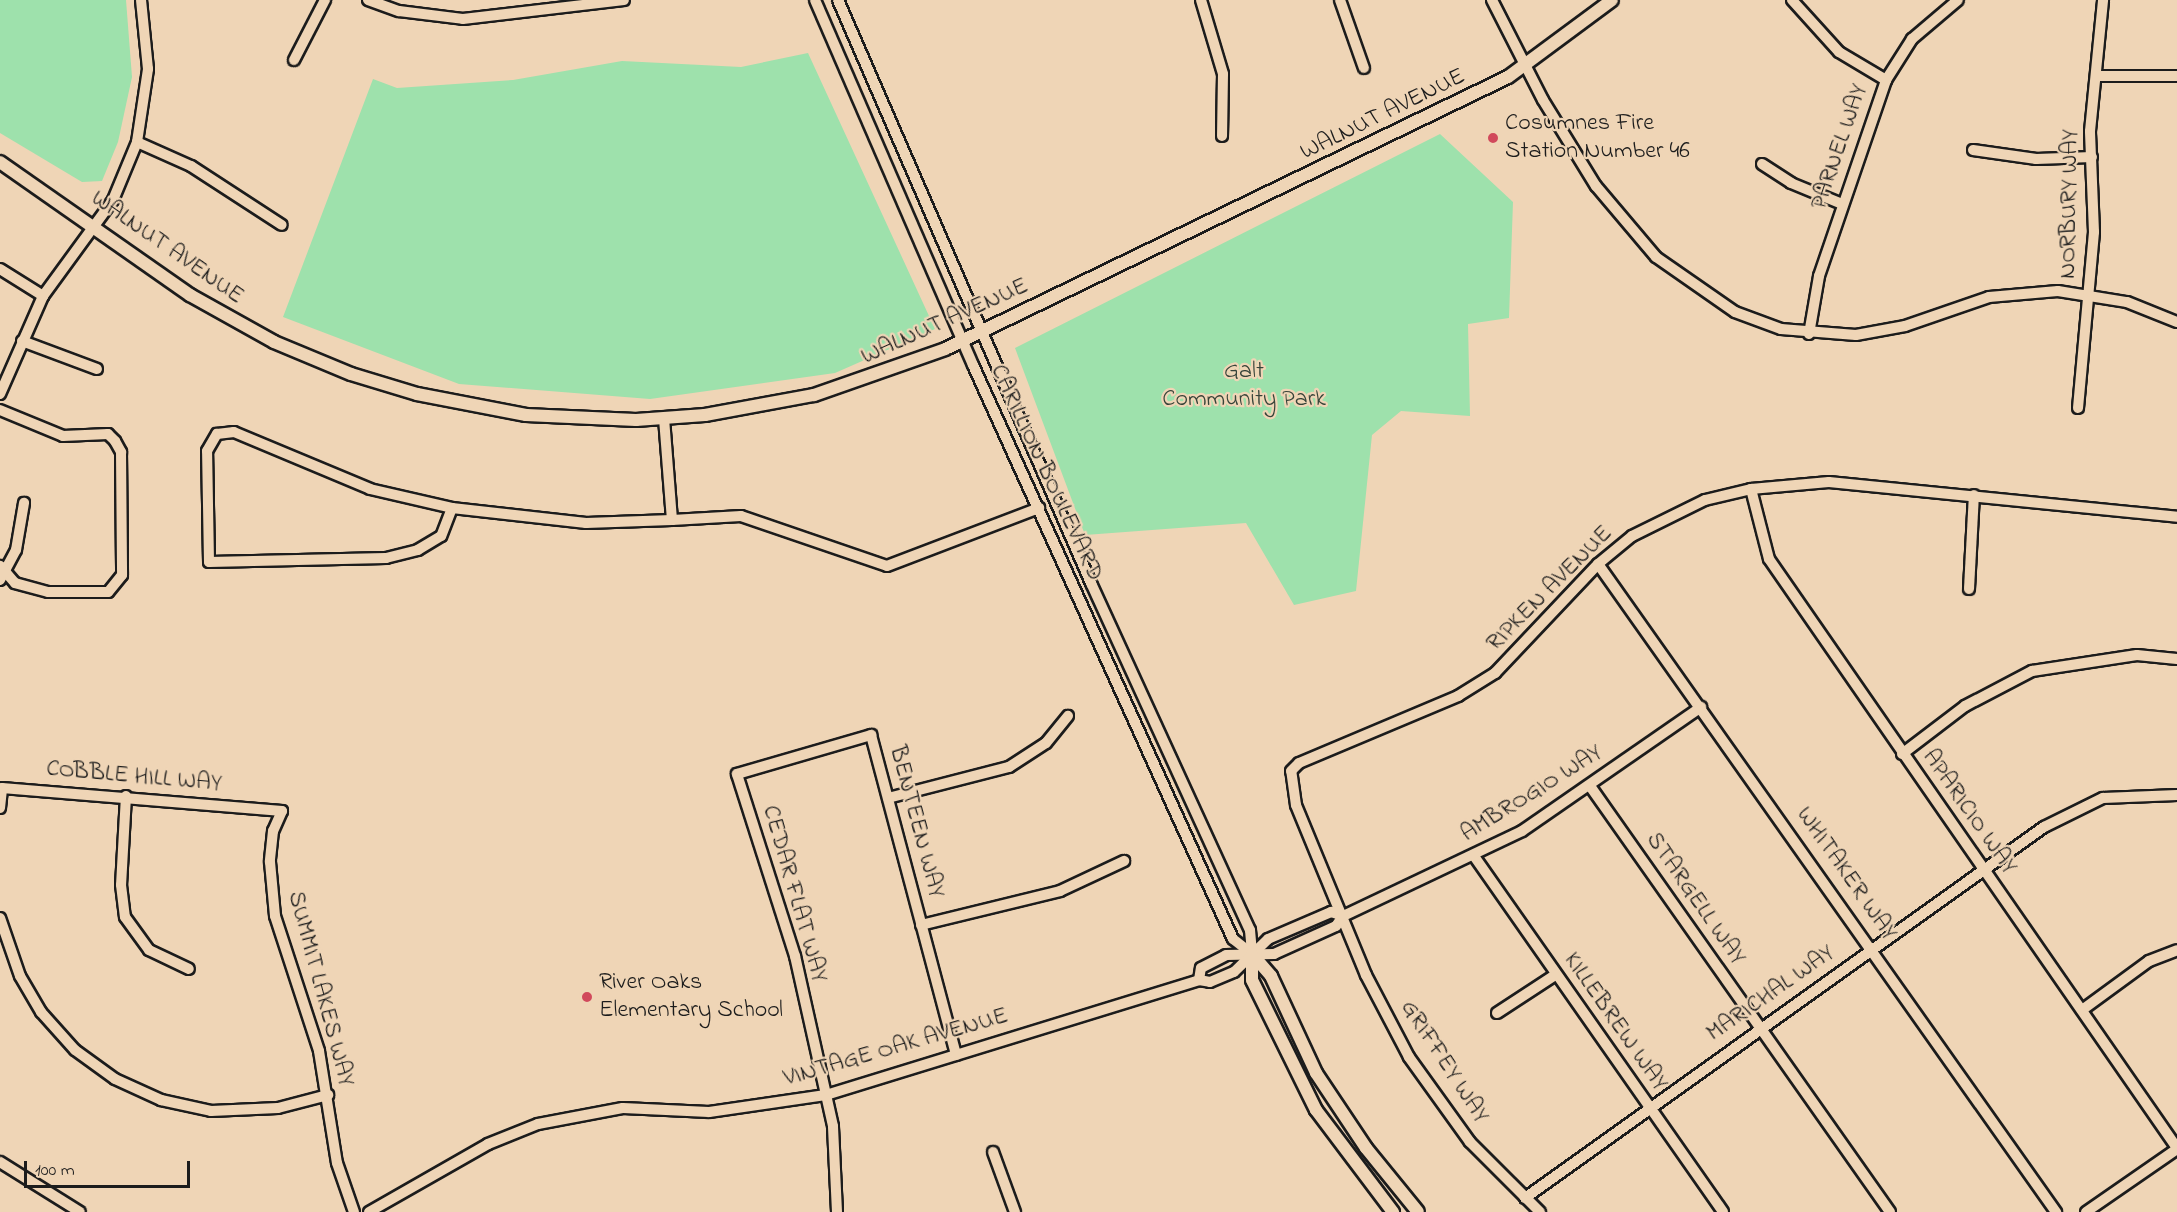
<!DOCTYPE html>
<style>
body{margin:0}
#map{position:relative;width:2177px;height:1212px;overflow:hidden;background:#efd5b6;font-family:"Indie Flower",sans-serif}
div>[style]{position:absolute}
.green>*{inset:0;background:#9ee1ac}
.roads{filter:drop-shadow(2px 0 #1c1c1c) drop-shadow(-2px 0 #1c1c1c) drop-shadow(0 2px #1c1c1c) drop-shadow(0 -2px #1c1c1c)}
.minor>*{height:10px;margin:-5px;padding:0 5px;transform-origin:5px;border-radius:5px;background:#efd5b6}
.tertiary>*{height:12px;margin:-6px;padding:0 6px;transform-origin:6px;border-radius:6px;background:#efd5b6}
.dots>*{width:16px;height:16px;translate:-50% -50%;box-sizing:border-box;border:3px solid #efd5b6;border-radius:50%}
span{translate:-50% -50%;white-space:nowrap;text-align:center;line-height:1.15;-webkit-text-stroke:4.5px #efd5b6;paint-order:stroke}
.street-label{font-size:24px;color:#1c1c1c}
.poi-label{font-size:24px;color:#1c1c1c}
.left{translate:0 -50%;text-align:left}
.park-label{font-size:24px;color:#364339}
.scale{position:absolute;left:24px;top:1161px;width:166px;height:27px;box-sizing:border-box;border:3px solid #1c1c1c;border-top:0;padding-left:8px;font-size:18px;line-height:21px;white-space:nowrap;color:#1c1c1c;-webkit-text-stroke:4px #efd5b6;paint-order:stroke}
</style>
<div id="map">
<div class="green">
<div style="clip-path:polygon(0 0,126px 0,132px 77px,118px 142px,102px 181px,82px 182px,0 133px)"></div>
<div style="clip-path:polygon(808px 53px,935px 329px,835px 373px,650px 399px,459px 384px,283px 317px,373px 79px,397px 88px,513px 80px,622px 61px,741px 67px)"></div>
<div style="clip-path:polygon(1440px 134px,1513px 202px,1509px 318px,1468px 324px,1470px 416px,1401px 411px,1372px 435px,1356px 591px,1294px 605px,1246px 523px,1085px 535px,1015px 348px)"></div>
</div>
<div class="roads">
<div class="minor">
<div style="left:368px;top:0;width:33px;rotate:20deg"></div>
<div style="left:399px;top:11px;width:64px;rotate:7.1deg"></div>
<div style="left:463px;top:19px;width:162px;rotate:-6.7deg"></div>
<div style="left:815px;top:0;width:398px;rotate:66.6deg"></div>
<div style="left:973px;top:365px;width:630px;rotate:65.63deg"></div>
<div style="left:1233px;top:939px;width:24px;rotate:38deg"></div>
<div style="left:838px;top:0;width:636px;rotate:66.54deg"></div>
<div style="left:1091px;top:583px;width:382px;rotate:65.4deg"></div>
<div style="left:1250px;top:930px;width:24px;rotate:85deg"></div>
<div style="left:1201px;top:0;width:77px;rotate:73.4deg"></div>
<div style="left:1223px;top:74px;width:62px;rotate:90.9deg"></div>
<div style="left:1340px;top:0;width:72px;rotate:70.6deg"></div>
<div style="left:1492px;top:0;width:112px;rotate:63deg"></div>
<div style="left:1543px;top:100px;width:101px;rotate:58.4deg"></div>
<div style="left:1596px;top:186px;width:93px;rotate:49.8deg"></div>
<div style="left:1656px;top:257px;width:96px;rotate:34.8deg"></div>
<div style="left:1735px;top:312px;width:49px;rotate:20.3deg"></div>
<div style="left:1781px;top:329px;width:75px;rotate:4.6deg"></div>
<div style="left:1856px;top:335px;width:50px;rotate:-10.4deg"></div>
<div style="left:1905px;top:326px;width:89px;rotate:-19deg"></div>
<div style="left:1989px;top:297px;width:69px;rotate:-5deg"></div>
<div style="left:2058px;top:291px;width:70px;rotate:9.1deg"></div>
<div style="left:2127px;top:302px;width:54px;rotate:21.8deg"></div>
<div style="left:1792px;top:0;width:70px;rotate:47.9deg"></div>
<div style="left:1839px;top:52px;width:55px;rotate:30.8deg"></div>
<div style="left:294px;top:60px;width:68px;rotate:-62.7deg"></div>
<div style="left:2096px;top:76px;width:81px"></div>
<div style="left:137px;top:142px;width:59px;rotate:24deg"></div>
<div style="left:191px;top:166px;width:108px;rotate:33deg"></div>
<div style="left:1973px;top:150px;width:64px;rotate:8.1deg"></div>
<div style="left:2036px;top:159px;width:56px;rotate:-2deg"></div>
<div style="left:1762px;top:164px;width:35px;rotate:33deg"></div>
<div style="left:1791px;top:183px;width:55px;rotate:22.4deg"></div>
<div style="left:0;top:269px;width:51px;rotate:32.1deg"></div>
<div style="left:1809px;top:334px;width:59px;rotate:-80.2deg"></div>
<div style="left:1819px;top:276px;width:207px;rotate:-71.1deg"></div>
<div style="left:1886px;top:80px;width:49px;rotate:-57.6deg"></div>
<div style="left:1912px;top:39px;width:60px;rotate:-40.3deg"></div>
<div style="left:22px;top:341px;width:80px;rotate:20.5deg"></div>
<div style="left:0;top:394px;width:107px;rotate:-66.3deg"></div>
<div style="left:43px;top:296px;width:119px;rotate:-53.9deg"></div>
<div style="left:113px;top:200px;width:63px;rotate:-67.5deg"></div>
<div style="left:137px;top:142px;width:74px;rotate:-81.4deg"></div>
<div style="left:148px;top:69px;width:69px;rotate:-95.8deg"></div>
<div style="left:2078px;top:408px;width:177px;rotate:-84.8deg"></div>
<div style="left:2094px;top:232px;width:101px;rotate:-92.3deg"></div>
<div style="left:2090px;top:131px;width:132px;rotate:-84.3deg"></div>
<div style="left:0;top:410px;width:68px;rotate:22.4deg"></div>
<div style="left:63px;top:436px;width:45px;rotate:-2.5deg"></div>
<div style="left:108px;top:434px;width:10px;rotate:45deg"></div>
<div style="left:115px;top:441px;width:13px;rotate:61deg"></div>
<div style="left:121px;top:452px;width:123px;rotate:89.5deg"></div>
<div style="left:122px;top:575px;width:22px;rotate:129deg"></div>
<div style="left:108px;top:592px;width:60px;rotate:180deg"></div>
<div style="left:48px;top:592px;width:34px;rotate:-165deg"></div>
<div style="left:15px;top:583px;width:23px;rotate:-131deg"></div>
<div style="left:1751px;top:489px;width:72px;rotate:75.6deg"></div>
<div style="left:1769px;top:559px;width:717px;rotate:55.29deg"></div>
<div style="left:452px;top:508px;width:30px;rotate:111deg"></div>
<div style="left:441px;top:536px;width:27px;rotate:149deg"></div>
<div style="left:418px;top:550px;width:33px;rotate:166deg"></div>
<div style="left:386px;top:558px;width:177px;rotate:178.7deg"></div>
<div style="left:209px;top:562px;width:111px;rotate:-91deg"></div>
<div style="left:207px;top:451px;width:20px;rotate:-60deg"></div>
<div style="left:217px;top:434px;width:17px;rotate:-7deg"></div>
<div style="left:234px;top:432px;width:147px;rotate:22.7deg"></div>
<div style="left:370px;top:489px;width:84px;rotate:13deg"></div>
<div style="left:452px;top:508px;width:135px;rotate:6.4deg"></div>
<div style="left:586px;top:523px;width:86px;rotate:-2deg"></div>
<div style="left:672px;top:520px;width:101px;rotate:-94.5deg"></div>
<div style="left:672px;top:520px;width:69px;rotate:-3.3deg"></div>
<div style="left:741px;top:516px;width:154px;rotate:18.9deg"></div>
<div style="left:887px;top:566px;width:163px;rotate:-20.9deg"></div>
<div style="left:1598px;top:564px;width:794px;rotate:54.75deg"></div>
<div style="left:0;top:580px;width:34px;rotate:-62deg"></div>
<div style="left:16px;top:550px;width:48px;rotate:-80.3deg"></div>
<div style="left:1969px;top:589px;width:94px;rotate:-87deg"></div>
<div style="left:1902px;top:754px;width:79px;rotate:-37.3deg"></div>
<div style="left:1965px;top:706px;width:76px;rotate:-27.6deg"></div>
<div style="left:2032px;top:671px;width:106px;rotate:-8.7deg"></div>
<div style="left:2137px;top:655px;width:40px;rotate:5.7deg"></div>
<div style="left:1590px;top:786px;width:521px;rotate:54.85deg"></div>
<div style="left:126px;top:796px;width:89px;rotate:93.2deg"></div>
<div style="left:121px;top:885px;width:32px;rotate:83deg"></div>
<div style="left:125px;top:917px;width:41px;rotate:54deg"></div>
<div style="left:149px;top:950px;width:44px;rotate:25.4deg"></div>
<div style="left:888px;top:798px;width:125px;rotate:-14.4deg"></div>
<div style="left:1009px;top:767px;width:44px;rotate:-33deg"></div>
<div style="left:1046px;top:743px;width:35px;rotate:-51deg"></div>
<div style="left:0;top:808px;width:20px;rotate:-84deg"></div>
<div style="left:2px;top:788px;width:281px;rotate:4.7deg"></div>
<div style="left:282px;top:811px;width:22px;rotate:114deg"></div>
<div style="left:273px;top:831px;width:31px;rotate:96deg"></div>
<div style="left:270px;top:862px;width:54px;rotate:84.7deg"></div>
<div style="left:275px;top:916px;width:142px;rotate:71.9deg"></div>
<div style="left:319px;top:1051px;width:113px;rotate:80.9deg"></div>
<div style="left:337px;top:1163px;width:52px;rotate:70.9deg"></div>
<div style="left:1474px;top:856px;width:434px;rotate:55deg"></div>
<div style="left:0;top:918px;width:61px;rotate:71deg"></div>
<div style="left:20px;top:976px;width:42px;rotate:59.7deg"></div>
<div style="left:41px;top:1012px;width:51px;rotate:48.2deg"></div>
<div style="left:75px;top:1050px;width:49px;rotate:35.9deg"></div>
<div style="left:115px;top:1079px;width:51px;rotate:24.5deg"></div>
<div style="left:161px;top:1100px;width:51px;rotate:12.4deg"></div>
<div style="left:211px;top:1111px;width:67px;rotate:-2.6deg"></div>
<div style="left:278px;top:1108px;width:52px;rotate:-14.6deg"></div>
<div style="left:921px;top:925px;width:143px;rotate:-13.7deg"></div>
<div style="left:1060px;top:891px;width:71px;rotate:-25.1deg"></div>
<div style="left:1199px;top:980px;width:12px;rotate:-81deg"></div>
<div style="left:1201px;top:968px;width:28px;rotate:-27deg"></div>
<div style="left:1226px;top:955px;width:48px;rotate:-1.2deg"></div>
<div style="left:1274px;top:954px;width:68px;rotate:-24.3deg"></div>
<div style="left:1336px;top:926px;width:12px;rotate:-55deg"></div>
<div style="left:1343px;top:916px;width:198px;rotate:-25.4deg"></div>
<div style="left:1522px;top:831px;width:218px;rotate:-34.7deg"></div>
<div style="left:2082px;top:1010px;width:83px;rotate:-36.2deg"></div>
<div style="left:2149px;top:961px;width:30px;rotate:-21deg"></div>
<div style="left:1497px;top:1013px;width:69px;rotate:-33.2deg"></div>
<div style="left:993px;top:1152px;width:64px;rotate:69.9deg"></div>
<div style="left:0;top:1162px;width:94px;rotate:32deg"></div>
<div style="left:1525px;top:1198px;width:638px;rotate:-35.56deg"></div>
<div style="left:2044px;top:827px;width:66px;rotate:-26.2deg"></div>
<div style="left:2103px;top:798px;width:74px;rotate:-2.3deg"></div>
<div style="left:369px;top:1212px;width:137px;rotate:-29.7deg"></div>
<div style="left:488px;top:1144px;width:54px;rotate:-21.8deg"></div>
<div style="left:538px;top:1124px;width:86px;rotate:-10.7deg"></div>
<div style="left:623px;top:1108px;width:86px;rotate:2.7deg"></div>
<div style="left:709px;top:1112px;width:118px;rotate:-8.3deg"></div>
<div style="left:826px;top:1095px;width:390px;rotate:-17.1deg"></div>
<div style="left:1199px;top:980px;width:11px;rotate:10deg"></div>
<div style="left:1210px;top:982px;width:26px;rotate:-23deg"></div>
<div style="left:1234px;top:972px;width:47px;rotate:-44.1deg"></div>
<div style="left:1268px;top:939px;width:69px;rotate:-23.2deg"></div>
<div style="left:1331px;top:912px;width:13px;rotate:18deg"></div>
<div style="left:837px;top:1212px;width:86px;rotate:-92.7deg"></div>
<div style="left:833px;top:1126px;width:174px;rotate:-102.6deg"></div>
<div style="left:795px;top:956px;width:191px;rotate:-107.7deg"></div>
<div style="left:737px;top:774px;width:140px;rotate:-16.2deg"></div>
<div style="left:871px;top:735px;width:331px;rotate:75.1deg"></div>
<div style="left:1540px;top:1212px;width:99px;rotate:-135deg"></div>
<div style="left:1470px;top:1142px;width:105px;rotate:-125.7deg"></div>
<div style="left:1409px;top:1057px;width:93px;rotate:-117.7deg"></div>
<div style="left:1366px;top:975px;width:184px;rotate:-112.4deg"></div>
<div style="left:1296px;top:805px;width:34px;rotate:-98deg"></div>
<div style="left:1291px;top:771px;width:11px;rotate:-45deg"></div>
<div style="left:1299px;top:763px;width:173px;rotate:-22.8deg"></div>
<div style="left:1458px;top:696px;width:44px;rotate:-31.9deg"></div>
<div style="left:1495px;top:673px;width:150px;rotate:-46.6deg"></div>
<div style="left:1598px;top:564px;width:44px;rotate:-39.5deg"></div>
<div style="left:1632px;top:536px;width:81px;rotate:-26.3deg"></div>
<div style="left:1705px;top:500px;width:47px;rotate:-13.4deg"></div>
<div style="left:1751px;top:489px;width:78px;rotate:-5.1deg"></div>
<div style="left:1829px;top:482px;width:350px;rotate:5.7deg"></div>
<div style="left:2086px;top:1212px;width:111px;rotate:-34.7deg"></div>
</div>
<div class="tertiary">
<div style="left:0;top:162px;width:232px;rotate:35deg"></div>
<div style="left:190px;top:295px;width:96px;rotate:29.2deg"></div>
<div style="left:274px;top:342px;width:83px;rotate:22.6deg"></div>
<div style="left:351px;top:374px;width:69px;rotate:16.9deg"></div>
<div style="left:417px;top:394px;width:111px;rotate:10.9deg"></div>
<div style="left:526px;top:415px;width:110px;rotate:2.6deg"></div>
<div style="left:636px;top:420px;width:69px;rotate:-4.1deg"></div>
<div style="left:705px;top:415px;width:111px;rotate:-10.4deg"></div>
<div style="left:814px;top:395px;width:139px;rotate:-19.3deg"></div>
<div style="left:945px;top:349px;width:625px;rotate:-25.79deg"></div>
<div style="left:1508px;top:77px;width:129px;rotate:-36.5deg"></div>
<div style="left:1252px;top:954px;width:29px;rotate:49deg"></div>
<div style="left:1271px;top:976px;width:107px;rotate:65.1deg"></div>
<div style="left:1316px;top:1073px;width:90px;rotate:56.3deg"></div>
<div style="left:1366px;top:1148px;width:82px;rotate:50.9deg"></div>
<div style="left:1252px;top:954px;width:26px;rotate:90deg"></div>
<div style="left:1252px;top:980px;width:145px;rotate:63.8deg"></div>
<div style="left:1316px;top:1110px;width:128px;rotate:53deg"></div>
</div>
</div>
<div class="dots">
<div style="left:1493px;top:138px;background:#d1495b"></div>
<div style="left:587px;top:997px;background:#d1495b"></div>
</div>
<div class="street-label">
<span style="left:1383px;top:115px;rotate:-26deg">WALNUT AVENUE</span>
<span style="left:1840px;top:147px;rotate:-71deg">PARNEL WAY</span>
<span style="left:2070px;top:204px;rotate:-89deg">NORBURY WAY</span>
<span style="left:167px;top:248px;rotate:35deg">WALNUT AVENUE</span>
<span style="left:945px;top:322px;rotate:-24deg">WALNUT AVENUE</span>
<span style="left:1046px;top:473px;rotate:65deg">CARILLION BOULEVARD</span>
<span style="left:1550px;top:589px;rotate:-45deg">RIPKEN AVENUE</span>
<span style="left:134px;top:777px;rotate:5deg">COBBLE HILL WAY</span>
<span style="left:1532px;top:794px;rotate:-32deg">AMBROGIO WAY</span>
<span style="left:1969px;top:812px;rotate:55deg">APARICIO WAY</span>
<span style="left:916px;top:822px;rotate:75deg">BENTEEN WAY</span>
<span style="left:1846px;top:874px;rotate:55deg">WHITAKER WAY</span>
<span style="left:794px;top:894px;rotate:74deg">CEDAR FLAT WAY</span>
<span style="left:1695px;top:899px;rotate:55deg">STARGELL WAY</span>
<span style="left:320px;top:989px;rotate:75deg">SUMMIT LAKES WAY</span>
<span style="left:1771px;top:994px;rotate:-35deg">MARICHAL WAY</span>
<span style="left:1615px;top:1022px;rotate:55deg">KILLEBREW WAY</span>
<span style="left:896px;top:1048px;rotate:-16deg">VINTAGE OAK AVENUE</span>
<span style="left:1444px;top:1062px;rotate:57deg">GRIFFEY WAY</span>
</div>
<div class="poi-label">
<span class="left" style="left:1505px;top:138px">Cosumnes Fire<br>Station Number 46</span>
<span class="left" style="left:599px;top:997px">River Oaks<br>Elementary School</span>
</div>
<div class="park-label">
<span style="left:1244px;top:386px">Galt<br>Community Park</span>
</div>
<div class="scale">100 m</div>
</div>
